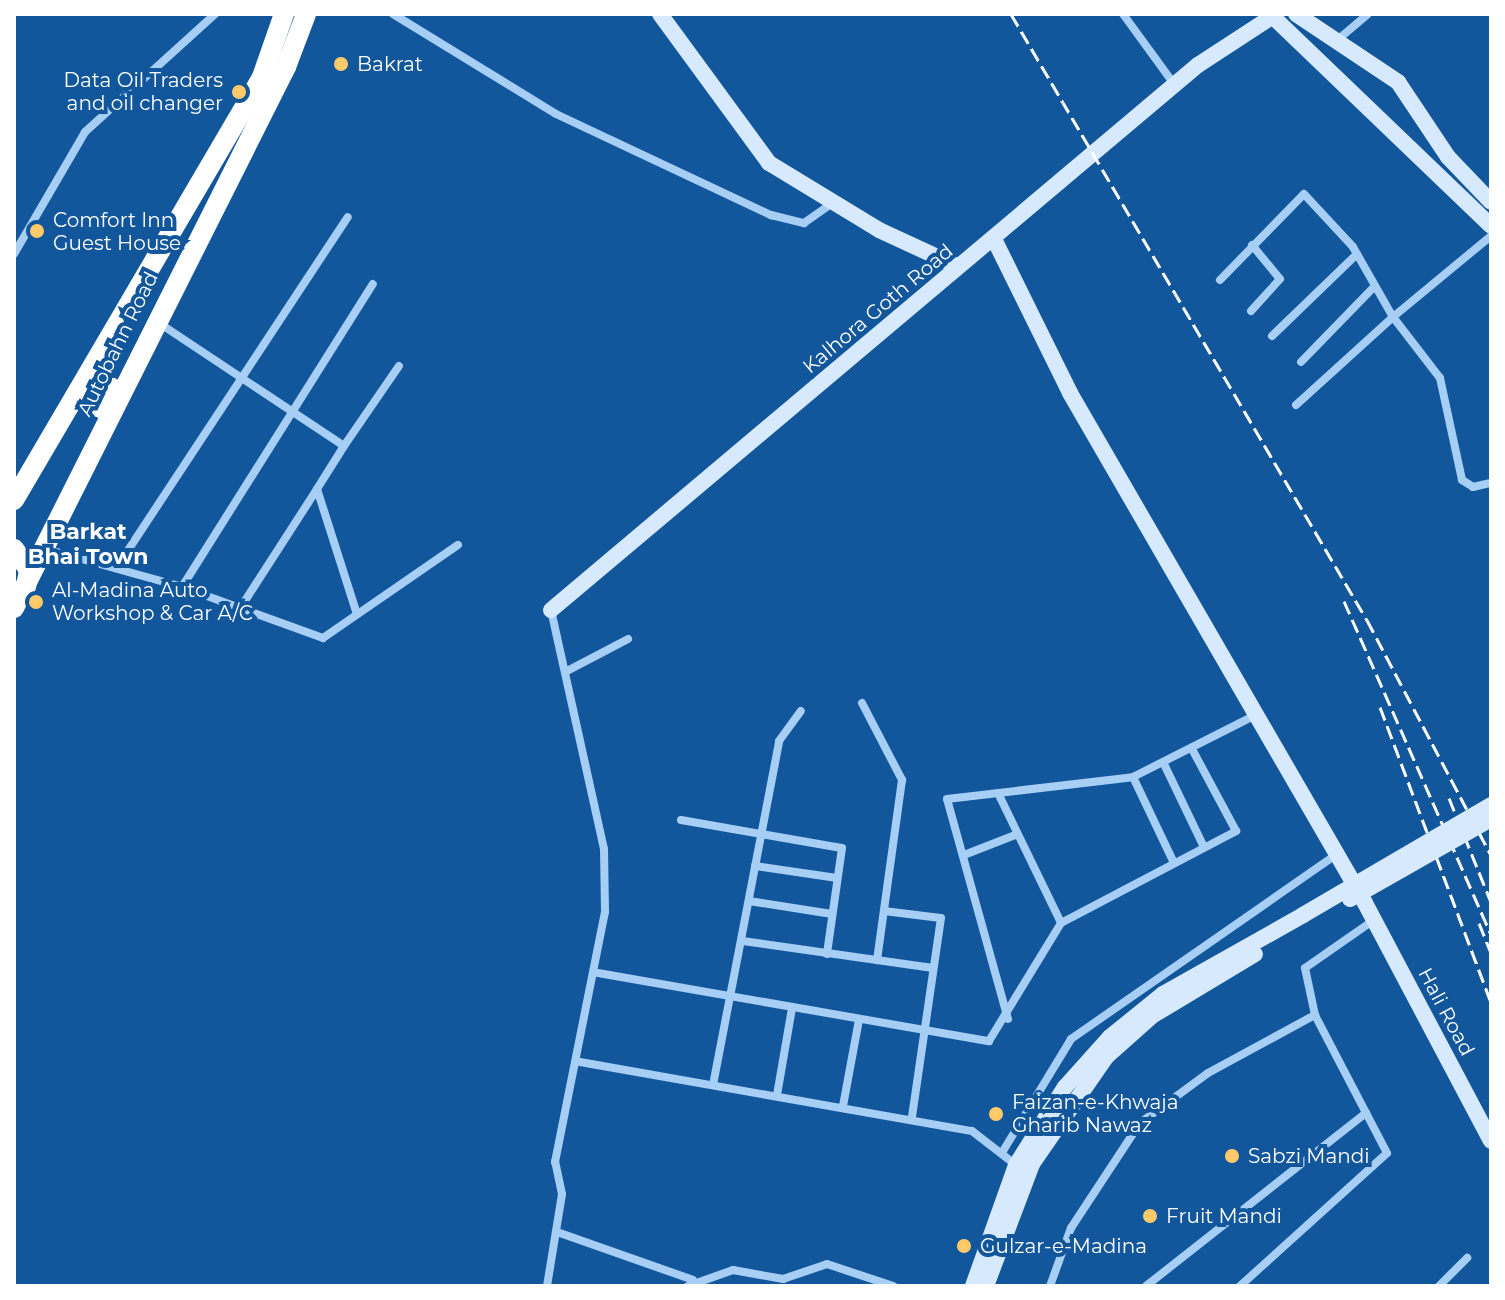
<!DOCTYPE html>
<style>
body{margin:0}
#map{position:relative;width:1505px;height:1300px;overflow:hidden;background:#12569c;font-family:Montserrat,sans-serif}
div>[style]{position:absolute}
.street>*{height:8px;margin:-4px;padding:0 4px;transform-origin:4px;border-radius:4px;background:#a7cef4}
.secondary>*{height:16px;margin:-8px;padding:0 8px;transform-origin:8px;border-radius:8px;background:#d7eafd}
.highway>*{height:20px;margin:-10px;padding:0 10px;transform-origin:10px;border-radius:10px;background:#fff}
.rail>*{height:3px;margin-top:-1.5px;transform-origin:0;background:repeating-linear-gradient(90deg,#fff 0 14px,transparent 0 20px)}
.secondary-bridge>*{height:16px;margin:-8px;padding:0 8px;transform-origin:8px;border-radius:8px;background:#d7eafd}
.dots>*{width:22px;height:22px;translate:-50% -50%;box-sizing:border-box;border:4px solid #12569c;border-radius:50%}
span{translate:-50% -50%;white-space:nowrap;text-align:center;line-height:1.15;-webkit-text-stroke:8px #12569c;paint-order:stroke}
.poi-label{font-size:20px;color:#fff}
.left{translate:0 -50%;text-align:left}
.right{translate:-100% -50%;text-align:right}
.street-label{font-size:20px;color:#fff}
.neighbourhood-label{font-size:22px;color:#fff;font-weight:700}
.frame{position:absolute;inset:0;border:16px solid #fff;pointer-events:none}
</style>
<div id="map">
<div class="street">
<div style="left:393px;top:14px;width:191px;rotate:31.5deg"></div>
<div style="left:556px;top:114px;width:238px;rotate:25.2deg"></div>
<div style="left:771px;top:215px;width:34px;rotate:14deg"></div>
<div style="left:804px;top:223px;width:33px;rotate:-35deg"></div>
<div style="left:1123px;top:14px;width:87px;rotate:53.9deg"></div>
<div style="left:1335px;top:42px;width:43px;rotate:-40.3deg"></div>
<div style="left:14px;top:254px;width:141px;rotate:-59.8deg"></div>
<div style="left:85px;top:132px;width:176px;rotate:-42.2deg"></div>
<div style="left:1220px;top:280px;width:120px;rotate:-45.7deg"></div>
<div style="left:1304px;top:194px;width:72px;rotate:47.2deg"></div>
<div style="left:1353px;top:247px;width:81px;rotate:60.3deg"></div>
<div style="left:1393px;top:317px;width:127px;rotate:-39.6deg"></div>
<div style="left:1251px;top:311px;width:43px;rotate:-47.8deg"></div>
<div style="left:1280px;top:279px;width:44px;rotate:-129.5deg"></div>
<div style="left:159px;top:323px;width:222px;rotate:33.6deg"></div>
<div style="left:344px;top:446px;width:51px;rotate:122.1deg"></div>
<div style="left:317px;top:489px;width:131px;rotate:72.3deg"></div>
<div style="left:1272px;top:336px;width:118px;rotate:-44deg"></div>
<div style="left:1301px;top:362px;width:106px;rotate:-45.8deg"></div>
<div style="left:1296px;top:405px;width:131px;rotate:-42.2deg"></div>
<div style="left:1393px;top:317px;width:77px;rotate:52.4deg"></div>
<div style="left:1440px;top:378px;width:104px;rotate:77.8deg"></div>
<div style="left:1462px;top:480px;width:13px;rotate:32deg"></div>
<div style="left:1473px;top:487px;width:18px;rotate:-13deg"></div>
<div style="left:344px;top:446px;width:97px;rotate:-55.5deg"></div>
<div style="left:46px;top:549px;width:141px;rotate:15.6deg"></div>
<div style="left:182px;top:587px;width:150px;rotate:19.9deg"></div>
<div style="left:323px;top:638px;width:164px;rotate:-34.6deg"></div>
<div style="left:117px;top:567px;width:419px;rotate:-56.6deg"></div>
<div style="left:182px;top:587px;width:358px;rotate:-57.8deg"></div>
<div style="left:241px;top:607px;width:140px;rotate:-57.2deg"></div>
<div style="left:567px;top:671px;width:69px;rotate:-27.7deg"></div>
<div style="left:862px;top:703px;width:87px;rotate:62.5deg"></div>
<div style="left:902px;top:780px;width:182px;rotate:97.9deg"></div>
<div style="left:1164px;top:764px;width:92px;rotate:64.3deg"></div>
<div style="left:1133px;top:777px;width:95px;rotate:64.5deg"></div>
<div style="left:998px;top:793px;width:144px;rotate:64.1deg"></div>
<div style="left:681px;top:820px;width:163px;rotate:9.9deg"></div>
<div style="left:842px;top:848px;width:107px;rotate:98.1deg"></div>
<div style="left:964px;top:855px;width:55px;rotate:-21.4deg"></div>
<div style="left:755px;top:866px;width:83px;rotate:8.3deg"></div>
<div style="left:749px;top:901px;width:84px;rotate:8.9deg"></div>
<div style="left:884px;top:911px;width:57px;rotate:7deg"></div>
<div style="left:941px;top:918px;width:202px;rotate:98.3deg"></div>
<div style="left:743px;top:941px;width:192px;rotate:8.1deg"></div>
<div style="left:598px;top:973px;width:397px;rotate:9.9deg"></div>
<div style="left:989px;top:1041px;width:138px;rotate:-58.6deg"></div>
<div style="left:1061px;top:923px;width:198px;rotate:-27.7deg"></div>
<div style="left:1236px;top:831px;width:93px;rotate:-118.2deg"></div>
<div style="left:1008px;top:1019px;width:228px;rotate:-105.5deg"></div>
<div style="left:947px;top:799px;width:187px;rotate:-6.7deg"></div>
<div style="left:1133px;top:777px;width:136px;rotate:-26.8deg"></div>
<div style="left:580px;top:1062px;width:398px;rotate:10deg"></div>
<div style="left:972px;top:1131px;width:56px;rotate:37.7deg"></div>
<div style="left:713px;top:1085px;width:350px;rotate:-79.1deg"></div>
<div style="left:779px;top:741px;width:37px;rotate:-54deg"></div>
<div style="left:777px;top:1095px;width:88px;rotate:-80.2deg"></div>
<div style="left:843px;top:1106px;width:87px;rotate:-79.5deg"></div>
<div style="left:1003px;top:1151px;width:131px;rotate:-58.7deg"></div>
<div style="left:1071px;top:1039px;width:324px;rotate:-34.8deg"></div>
<div style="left:557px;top:1232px;width:144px;rotate:19.4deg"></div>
<div style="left:547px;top:1286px;width:93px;rotate:-80.7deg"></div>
<div style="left:562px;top:1194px;width:33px;rotate:-102deg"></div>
<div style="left:555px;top:1162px;width:255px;rotate:-78.7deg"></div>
<div style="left:605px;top:912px;width:63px;rotate:-90.9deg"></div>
<div style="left:604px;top:849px;width:245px;rotate:-102.5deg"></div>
<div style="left:688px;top:1286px;width:48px;rotate:-19.6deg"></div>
<div style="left:733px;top:1270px;width:51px;rotate:10.2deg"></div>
<div style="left:783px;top:1279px;width:46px;rotate:-18.8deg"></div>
<div style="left:827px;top:1264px;width:70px;rotate:18.4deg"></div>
<div style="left:1050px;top:1286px;width:62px;rotate:-70.1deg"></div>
<div style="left:1071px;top:1228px;width:126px;rotate:-56.7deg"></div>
<div style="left:1140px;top:1123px;width:84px;rotate:-36.3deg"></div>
<div style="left:1208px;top:1073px;width:122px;rotate:-28.5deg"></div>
<div style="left:1146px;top:1286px;width:280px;rotate:-38.2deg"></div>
<div style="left:1240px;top:1286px;width:198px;rotate:-42.1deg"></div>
<div style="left:1387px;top:1153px;width:156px;rotate:-117.6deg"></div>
<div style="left:1315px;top:1015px;width:48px;rotate:-102deg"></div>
<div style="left:1305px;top:968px;width:84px;rotate:-34.8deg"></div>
<div style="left:1439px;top:1286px;width:40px;rotate:-45deg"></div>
</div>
<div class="secondary">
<div style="left:660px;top:14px;width:185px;rotate:53.8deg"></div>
<div style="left:769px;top:163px;width:129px;rotate:31.3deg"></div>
<div style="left:879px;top:230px;width:86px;rotate:24.8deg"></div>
<div style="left:1270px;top:14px;width:306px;rotate:43.8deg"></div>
<div style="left:1296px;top:14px;width:123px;rotate:33.7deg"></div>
<div style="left:1398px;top:82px;width:90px;rotate:56.3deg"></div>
<div style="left:1448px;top:157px;width:62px;rotate:46.3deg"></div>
<div style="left:995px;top:241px;width:169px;rotate:63.7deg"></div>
<div style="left:1070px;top:393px;width:589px;rotate:59.95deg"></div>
<div style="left:1365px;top:903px;width:269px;rotate:62.1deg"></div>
<div style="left:551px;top:610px;width:846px;rotate:-40.11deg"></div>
<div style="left:1198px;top:65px;width:93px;rotate:-33.2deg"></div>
<div style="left:973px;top:1286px;width:128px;rotate:-70.4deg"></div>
<div style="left:1016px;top:1165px;width:92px;rotate:-57.9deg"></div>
<div style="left:1065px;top:1087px;width:67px;rotate:-48deg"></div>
<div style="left:1110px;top:1037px;width:68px;rotate:-39.1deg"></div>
<div style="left:1163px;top:994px;width:161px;rotate:-29.4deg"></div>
<div style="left:986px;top:1286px;width:130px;rotate:-69.3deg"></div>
<div style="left:1032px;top:1164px;width:130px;rotate:-55.3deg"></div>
<div style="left:1106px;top:1057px;width:62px;rotate:-41.7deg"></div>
<div style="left:1152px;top:1016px;width:120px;rotate:-31deg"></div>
</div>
<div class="highway">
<div style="left:97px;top:374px;width:31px;rotate:105deg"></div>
<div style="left:89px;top:404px;width:13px;rotate:18deg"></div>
<div style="left:101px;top:408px;width:23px;rotate:-61deg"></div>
<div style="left:14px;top:500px;width:490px;rotate:-59.6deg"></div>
<div style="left:262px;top:77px;width:67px;rotate:-70.8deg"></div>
<div style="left:14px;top:549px;width:26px;rotate:54deg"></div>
<div style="left:29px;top:570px;width:17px;rotate:100deg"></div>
<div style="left:14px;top:608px;width:606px;rotate:-63.31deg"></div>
<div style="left:286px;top:67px;width:57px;rotate:-69.3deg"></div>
</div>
<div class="rail">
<div style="left:1011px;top:14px;width:703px;rotate:59.57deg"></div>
<div style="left:1367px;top:620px;width:266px;rotate:62.2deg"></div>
<div style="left:1344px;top:601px;width:364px;rotate:66.2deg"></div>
<div style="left:1380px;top:707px;width:315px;rotate:69.4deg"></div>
<div style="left:1449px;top:798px;width:112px;rotate:68deg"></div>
<div style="left:1479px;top:923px;width:32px;rotate:68deg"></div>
</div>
<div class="secondary-bridge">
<div style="left:1350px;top:899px;width:162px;rotate:-29.6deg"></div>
<div style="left:1303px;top:915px;width:218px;rotate:-30.3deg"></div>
</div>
<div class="dots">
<div style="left:341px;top:64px;background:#ffcb6a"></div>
<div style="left:239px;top:92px;background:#ffcb6a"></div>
<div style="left:37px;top:231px;background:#ffcb6a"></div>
<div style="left:36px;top:602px;background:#ffcb6a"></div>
<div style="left:996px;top:1114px;background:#ffcb6a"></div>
<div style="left:1232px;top:1156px;background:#ffcb6a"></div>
<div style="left:1150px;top:1216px;background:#ffcb6a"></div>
<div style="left:964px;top:1246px;background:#ffcb6a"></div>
</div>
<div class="poi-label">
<span class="left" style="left:357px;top:64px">Bakrat</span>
<span class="right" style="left:223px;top:92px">Data Oil Traders<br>and oil changer</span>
<span class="left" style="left:53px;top:232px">Comfort Inn<br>Guest House</span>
<span class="left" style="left:52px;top:602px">Al-Madina Auto<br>Workshop &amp; Car A/C</span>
<span class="left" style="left:1012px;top:1114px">Faizan-e-Khwaja<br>Gharib Nawaz</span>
<span class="left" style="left:1248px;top:1156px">Sabzi Mandi</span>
<span class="left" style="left:1166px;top:1216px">Fruit Mandi</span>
<span class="left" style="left:980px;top:1246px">Gulzar-e-Madina</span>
</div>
<div class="street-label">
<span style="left:878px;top:309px;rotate:-40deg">Kalhora Goth Road</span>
<span style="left:118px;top:344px;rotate:-64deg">Autobahn Road</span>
<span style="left:1446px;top:1012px;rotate:62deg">Hali Road</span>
</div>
<div class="neighbourhood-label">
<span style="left:88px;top:544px">Barkat<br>Bhai Town</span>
</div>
<div class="frame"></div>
</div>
